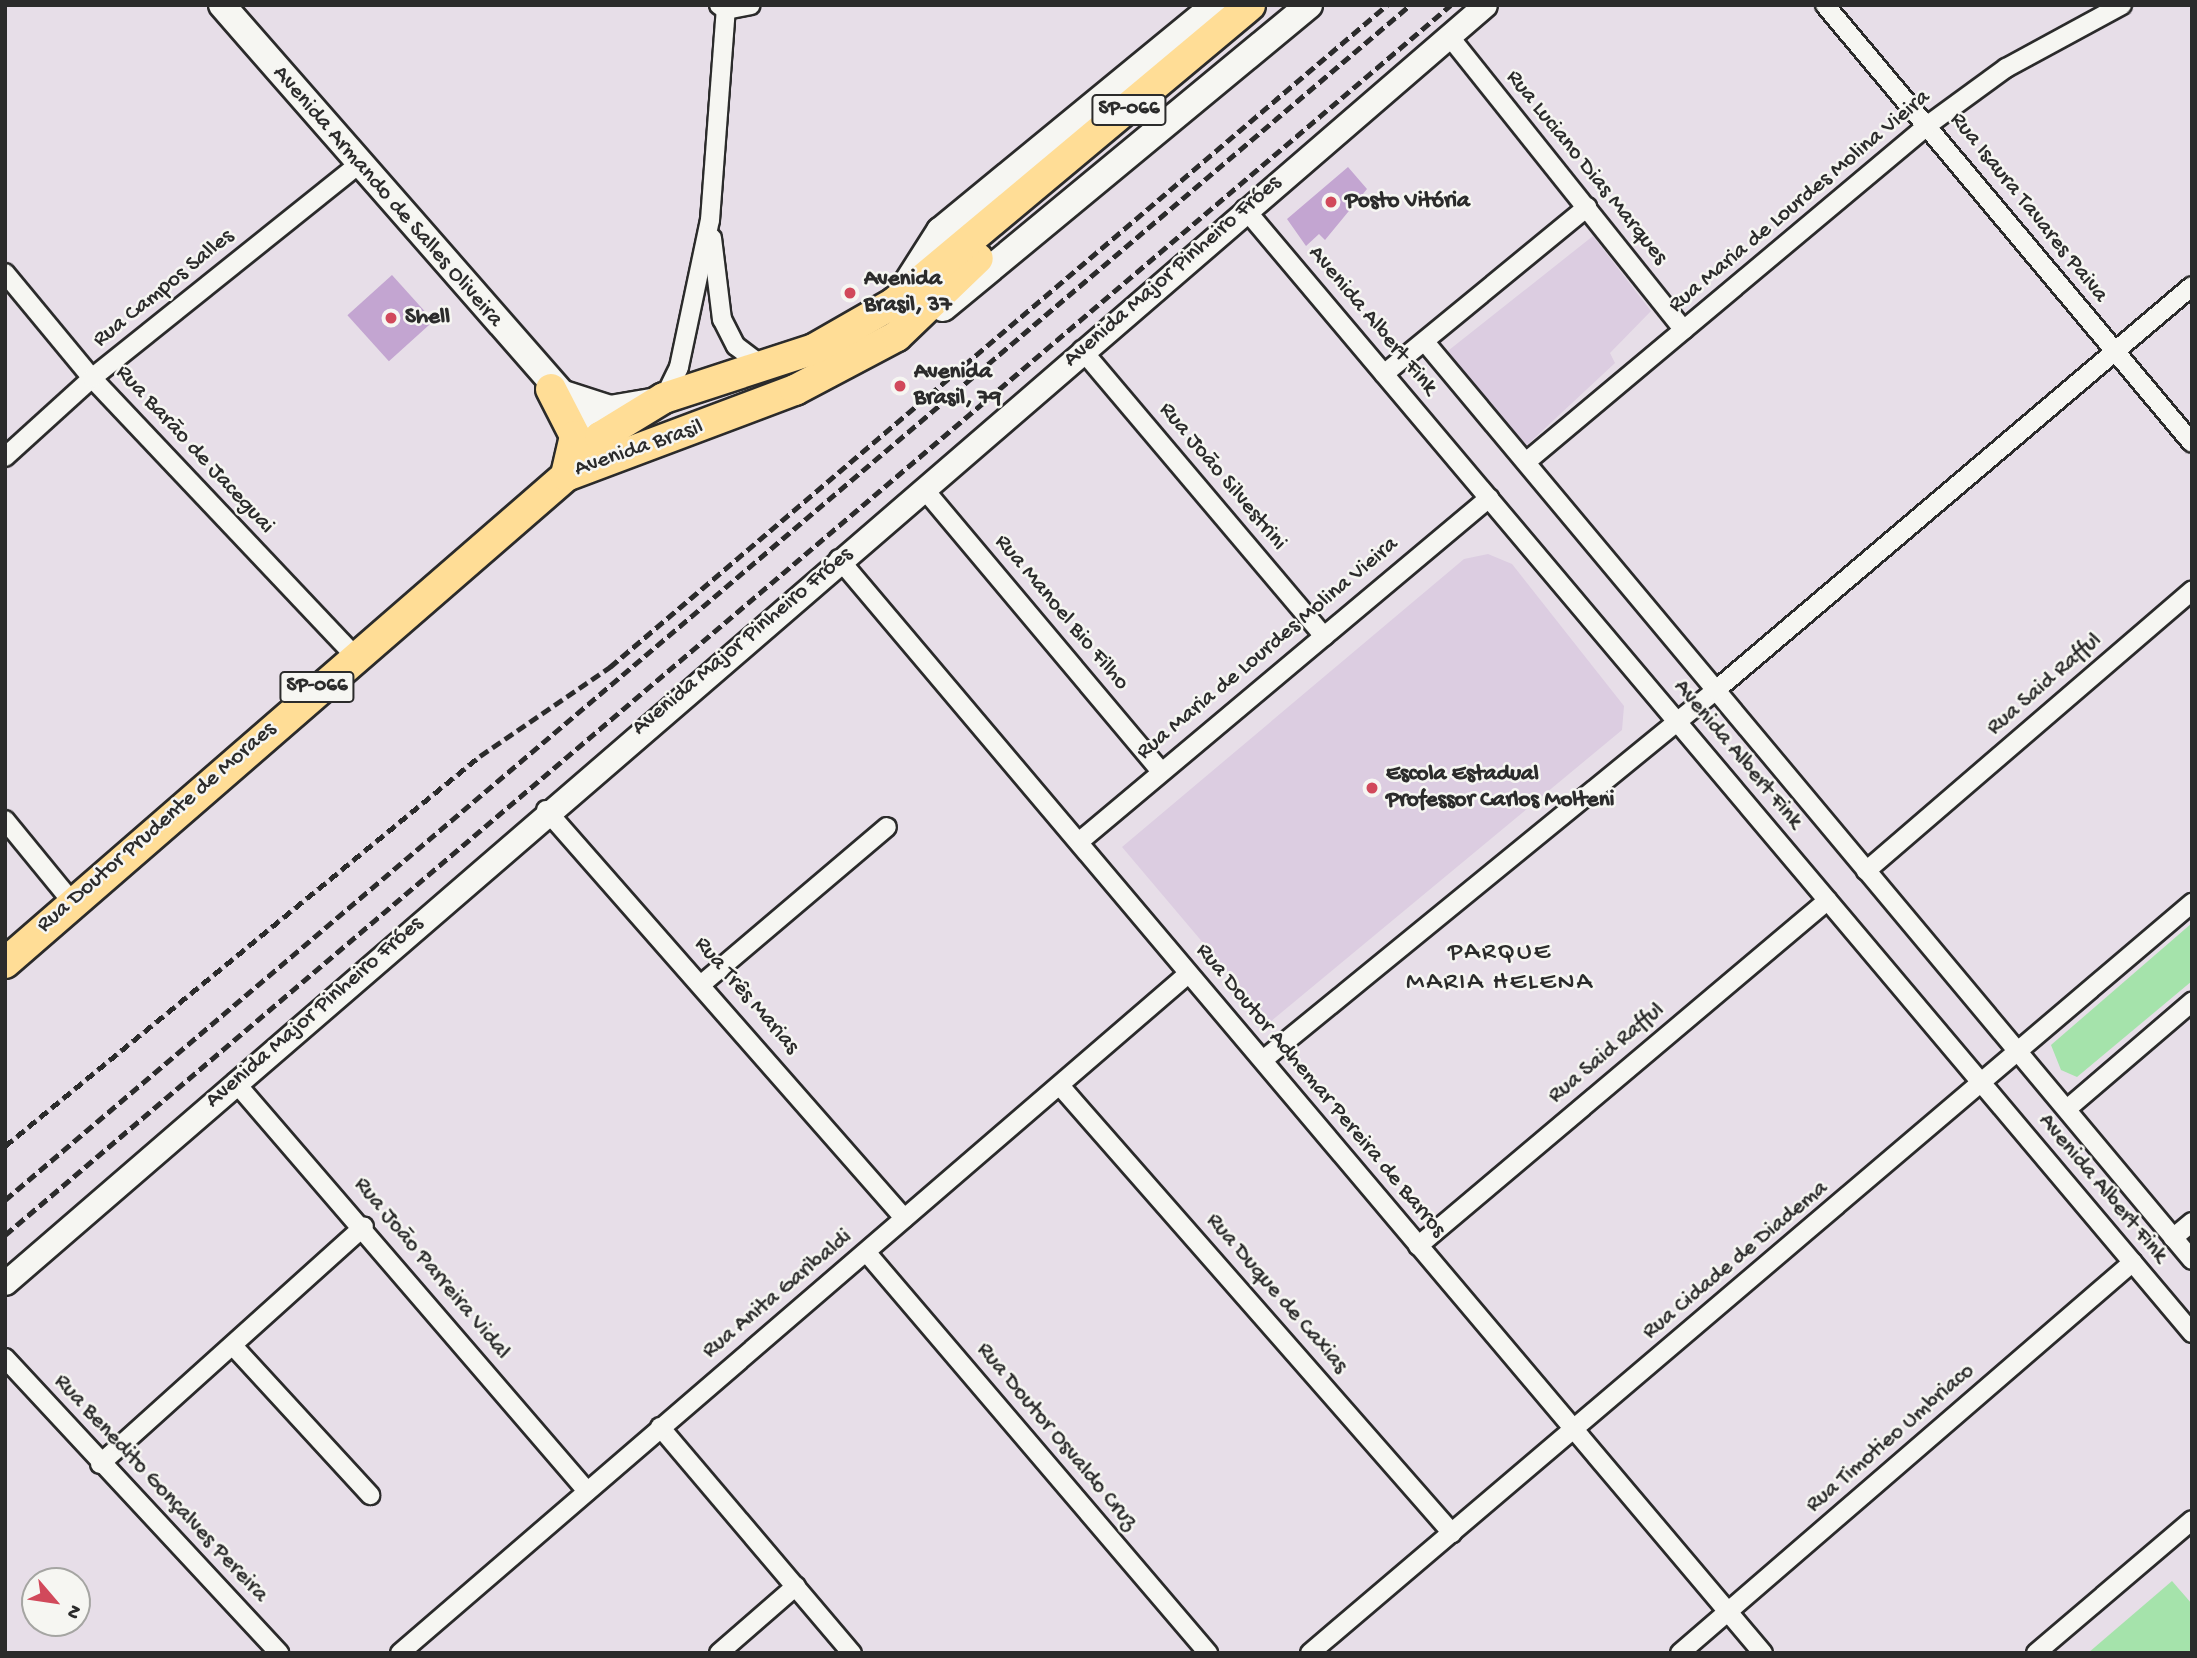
<!DOCTYPE html>
<meta charset="utf-8">
<style>
body{margin:0}
#map{position:relative;width:2197px;height:1658px;overflow:hidden;background:#e7dee8;font-family:"Gochi Hand",sans-serif}
div>[style]{position:absolute}
.built>*{inset:0;background:#dccde1}
.green>*{inset:0;background:#a5e3ab}
.building>*{inset:0;background:#c3a5d1;transform-origin:0 0}
.roads{filter:drop-shadow(2px 0 #2b2b2b) drop-shadow(-2px 0 #2b2b2b) drop-shadow(0 2px #2b2b2b) drop-shadow(0 -2px #2b2b2b)}
.minor>*{height:18px;margin:-9px;padding:0 9px;transform-origin:9px;border-radius:9px;background:#f6f6f2}
.tertiary>*{height:23px;margin:-11.5px;padding:0 11.5px;transform-origin:11.5px;border-radius:11.5px;background:#f6f6f2}
.secondary>*{height:26px;margin:-13px;padding:0 13px;transform-origin:13px;border-radius:13px;background:#f6f6f2}
.trunk>*{height:30px;margin:-15px;padding:0 15px;transform-origin:15px;border-radius:15px;background:#ffdd96}
.rail>*{height:5px;margin-top:-2.5px;transform-origin:0;background:repeating-linear-gradient(90deg,#2b2b2b 0 10px,transparent 0 15px)}
.dots>*{width:19px;height:19px;translate:-50% -50%;box-sizing:border-box;border:4px solid #f6f6f2;border-radius:50%}
span{translate:-50% -50%;white-space:nowrap;text-align:center;line-height:1.15;-webkit-text-stroke:5px #f6f6f2;paint-order:stroke}
.shield-label span{padding:2px 5px;background:#f6f6f2;border:2px solid;border-radius:5px;-webkit-text-stroke-width:0}
.shield-label{font-size:21px;color:#2b2b2b;font-weight:700}
.street-label{font-size:23px;color:#2b2b2b}
.poi-label{font-size:23px;color:#2b2b2b;font-weight:700}
.left{translate:0 -50%;text-align:left}
.quarter-label{font-size:26px;color:#2b2b2b;letter-spacing:2px}
.frame{position:absolute;inset:0;border:7px solid #2b2b2b;pointer-events:none}
.north{position:absolute;left:21px;top:1567px;width:70px;height:70px;box-sizing:border-box;background:#f6f6f2;border:2px solid #a5a5a2;border-radius:50%;rotate:119deg;font-size:19px;font-weight:700;line-height:28px;text-align:center;color:#2b2b2b}
.north::after{content:'';display:block;margin:auto;width:24px;height:32px;background:#d1495b;clip-path:polygon(50% 0,100% 100%,50% 72%,0 100%)}
</style>
<div id="map">
<div class="built">
<div style="clip-path:polygon(1593px 236px,1651px 311px,1610px 353px,1615px 363px,1527px 445px,1444px 354px)"></div>
<div style="clip-path:polygon(1488px 554px,1512px 564px,1624px 706px,1622px 730px,1270px 1022px,1122px 847px,1464px 559px)"></div>
</div>
<div class="green">
<div style="clip-path:polygon(2192px 923px,2192px 981px,2077px 1077px,2061px 1070px,2051px 1045px)"></div>
<div style="clip-path:polygon(2172px 1581px,2192px 1604px,2192px 1653px,2088px 1653px)"></div>
</div>
<div class="building">
<div style="clip-path:polygon(1348px 167px,1367px 189px,1325px 240px,1319px 234px,1306px 246px,1287px 219px)"></div>
<div style="left:392px;top:275px;width:62px;height:60px;rotate:48deg"></div>
</div>
<div class="roads">
<div class="minor">
<div style="left:719px;top:5px;width:9px;rotate:36deg"></div>
<div style="left:726px;top:10px;width:25px;rotate:-11deg"></div>
<div style="left:1825px;top:5px;width:571px;rotate:50.04deg"></div>
<div style="left:1449px;top:36px;width:376px;rotate:51.4deg"></div>
<div style="left:1245px;top:209px;width:1470px;rotate:49.88deg"></div>
<div style="left:712px;top:238px;width:82px;rotate:83deg"></div>
<div style="left:722px;top:319px;width:30px;rotate:63deg"></div>
<div style="left:736px;top:346px;width:36px;rotate:37deg"></div>
<div style="left:5px;top:273px;width:136px;rotate:50.4deg"></div>
<div style="left:92px;top:378px;width:381px;rotate:46.6deg"></div>
<div style="left:1425px;top:342px;width:1196px;rotate:50.12deg"></div>
<div style="left:1082px;top:350px;width:375px;rotate:49.8deg"></div>
<div style="left:1384px;top:374px;width:263px;rotate:-39.4deg"></div>
<div style="left:664px;top:398px;width:34px;rotate:-64deg"></div>
<div style="left:679px;top:367px;width:150px;rotate:-78.1deg"></div>
<div style="left:710px;top:220px;width:216px;rotate:-85.7deg"></div>
<div style="left:5px;top:457px;width:118px;rotate:-42.2deg"></div>
<div style="left:92px;top:378px;width:342px;rotate:-38.7deg"></div>
<div style="left:1526px;top:462px;width:525px;rotate:-39.97deg"></div>
<div style="left:1928px;top:125px;width:97px;rotate:-36.2deg"></div>
<div style="left:2006px;top:68px;width:132px;rotate:-28.5deg"></div>
<div style="left:924px;top:489px;width:367px;rotate:50deg"></div>
<div style="left:839px;top:559px;width:1432px;rotate:49.82deg"></div>
<div style="left:546px;top:810px;width:543px;rotate:48.73deg"></div>
<div style="left:5px;top:820px;width:106px;rotate:50.7deg"></div>
<div style="left:1080px;top:841px;width:534px;rotate:-39.98deg"></div>
<div style="left:1866px;top:871px;width:430px;rotate:-40.7deg"></div>
<div style="left:703px;top:983px;width:241px;rotate:-40.3deg"></div>
<div style="left:1263px;top:1060px;width:585px;rotate:-39.24deg"></div>
<div style="left:1716px;top:690px;width:624px;rotate:-40.32deg"></div>
<div style="left:235px;top:1082px;width:540px;rotate:49.28deg"></div>
<div style="left:1062px;top:1088px;width:592px;rotate:48.77deg"></div>
<div style="left:2067px;top:1109px;width:165px;rotate:-40.6deg"></div>
<div style="left:2173px;top:1238px;width:25px;rotate:-40deg"></div>
<div style="left:1418px;top:1246px;width:536px;rotate:-40.16deg"></div>
<div style="left:867px;top:1253px;width:526px;rotate:49.55deg"></div>
<div style="left:235px;top:1348px;width:200px;rotate:47.4deg"></div>
<div style="left:5px;top:1358px;width:403px;rotate:47.1deg"></div>
<div style="left:660px;top:1427px;width:297px;rotate:49.7deg"></div>
<div style="left:100px;top:1464px;width:355px;rotate:-42deg"></div>
<div style="left:400px;top:1653px;width:1040px;rotate:-40.75deg"></div>
<div style="left:719px;top:1653px;width:102px;rotate:-41deg"></div>
<div style="left:1310px;top:1653px;width:1158px;rotate:-40.38deg"></div>
<div style="left:1680px;top:1653px;width:598px;rotate:-40.8deg"></div>
<div style="left:2036px;top:1653px;width:205px;rotate:-40.4deg"></div>
</div>
<div class="tertiary">
<div style="left:5px;top:1283px;width:1955px;rotate:-40.81deg"></div>
</div>
<div class="secondary">
<div style="left:222px;top:5px;width:574px;rotate:48.81deg"></div>
<div style="left:903px;top:289px;width:69px;rotate:-57.5deg"></div>
<div style="left:940px;top:231px;width:356px;rotate:-39.4deg"></div>
<div style="left:943px;top:308px;width:475px;rotate:-39.6deg"></div>
<div style="left:561px;top:393px;width:52px;rotate:18.1deg"></div>
<div style="left:610px;top:409px;width:43px;rotate:-9.5deg"></div>
</div>
<div class="trunk">
<div style="left:551px;top:389px;width:53px;rotate:62.9deg"></div>
<div style="left:575px;top:436px;width:37px;rotate:103deg"></div>
<div style="left:566px;top:476px;width:245px;rotate:-20.6deg"></div>
<div style="left:795px;top:390px;width:115px;rotate:-27.9deg"></div>
<div style="left:897px;top:336px;width:112px;rotate:-43.9deg"></div>
<div style="left:5px;top:963px;width:743px;rotate:-40.96deg"></div>
<div style="left:566px;top:476px;width:52px;rotate:-48.9deg"></div>
<div style="left:600px;top:437px;width:75px;rotate:-31.4deg"></div>
<div style="left:664px;top:398px;width:158px;rotate:-18.1deg"></div>
<div style="left:814px;top:349px;width:92px;rotate:-29.9deg"></div>
<div style="left:894px;top:303px;width:464px;rotate:-39.9deg"></div>
</div>
</div>
<div class="rail">
<div style="left:5px;top:1146px;width:615px;rotate:-39.39deg"></div>
<div style="left:480px;top:756px;width:158px;rotate:-34.4deg"></div>
<div style="left:610px;top:667px;width:1021px;rotate:-40.43deg"></div>
<div style="left:5px;top:1200px;width:1844px;rotate:-40.38deg"></div>
<div style="left:5px;top:1235px;width:1898px;rotate:-40.39deg"></div>
</div>
<div class="dots">
<div style="left:1331px;top:202px;background:#d1495b"></div>
<div style="left:850px;top:293px;background:#d1495b"></div>
<div style="left:391px;top:318px;background:#d1495b"></div>
<div style="left:900px;top:386px;background:#d1495b"></div>
<div style="left:1372px;top:788px;background:#d1495b"></div>
</div>
<div class="shield-label">
<span style="left:1129px;top:110px">SP-066</span>
<span style="left:317px;top:687px">SP-066</span>
</div>
<div class="street-label">
<span style="left:1586px;top:168px;rotate:51deg">Rua Luciano Dias Marques</span>
<span style="left:387px;top:197px;rotate:49deg">Avenida Armando de Salles Oliveira</span>
<span style="left:1800px;top:202px;rotate:-40deg">Rua Maria de Lourdes Molina Vieira</span>
<span style="left:2028px;top:208px;rotate:51deg">Rua Isaura Tavares Paiva</span>
<span style="left:1173px;top:272px;rotate:-41deg">Avenida Major Pinheiro Fróes</span>
<span style="left:164px;top:289px;rotate:-39deg">Rua Campos Salles</span>
<span style="left:1372px;top:321px;rotate:50deg">Avenida Albert Fink</span>
<span style="left:639px;top:449px;rotate:-19deg">Avenida Brasil</span>
<span style="left:194px;top:450px;rotate:47deg">Rua Barão de Jaceguai</span>
<span style="left:1222px;top:477px;rotate:50deg">Rua João Silvestrini</span>
<span style="left:1061px;top:613px;rotate:50deg">Rua Manoel Bio Filho</span>
<span style="left:743px;top:642px;rotate:-40deg">Avenida Major Pinheiro Fróes</span>
<span style="left:1268px;top:649px;rotate:-40deg">Rua Maria de Lourdes Molina Vieira</span>
<span style="left:2045px;top:685px;rotate:-41deg">Rua Said Rafful</span>
<span style="left:1737px;top:755px;rotate:50deg">Avenida Albert Fink</span>
<span style="left:157px;top:828px;rotate:-41deg">Rua Doutor Prudente de Moraes</span>
<span style="left:746px;top:996px;rotate:49deg">Rua Três Marias</span>
<span style="left:315px;top:1013px;rotate:-41deg">Avenida Major Pinheiro Fróes</span>
<span style="left:1607px;top:1054px;rotate:-40deg">Rua Said Rafful</span>
<span style="left:1320px;top:1091px;rotate:50deg">Rua Doutor Adhemar Pereira de Barros</span>
<span style="left:2102px;top:1189px;rotate:50deg">Avenida Albert Fink</span>
<span style="left:1736px;top:1261px;rotate:-40deg">Rua Cidade de Diadema</span>
<span style="left:431px;top:1269px;rotate:50deg">Rua João Parreira Vidal</span>
<span style="left:1276px;top:1294px;rotate:49deg">Rua Duque de Caxias</span>
<span style="left:778px;top:1295px;rotate:-40deg">Rua Anita Garibaldi</span>
<span style="left:1056px;top:1437px;rotate:50deg">Rua Doutor Osvaldo Cruz</span>
<span style="left:1891px;top:1439px;rotate:-41deg">Rua Timotieo Umbriaco</span>
<span style="left:160px;top:1489px;rotate:47deg">Rua Benedito Gonçalves Pereira</span>
</div>
<div class="poi-label">
<span class="left" style="left:1345px;top:202px">Posto Vitória</span>
<span class="left" style="left:864px;top:293px">Avenida<br>Brasil, 37</span>
<span class="left" style="left:405px;top:318px">Shell</span>
<span class="left" style="left:914px;top:386px">Avenida<br>Brasil, 79</span>
<span class="left" style="left:1386px;top:788px">Escola Estadual<br>Professor Carlos Molteni</span>
</div>
<div class="quarter-label">
<span style="left:1500px;top:969px">PARQUE<br>MARIA HELENA</span>
</div>
<div class="frame"></div>
<div class="north">N</div>
</div>
